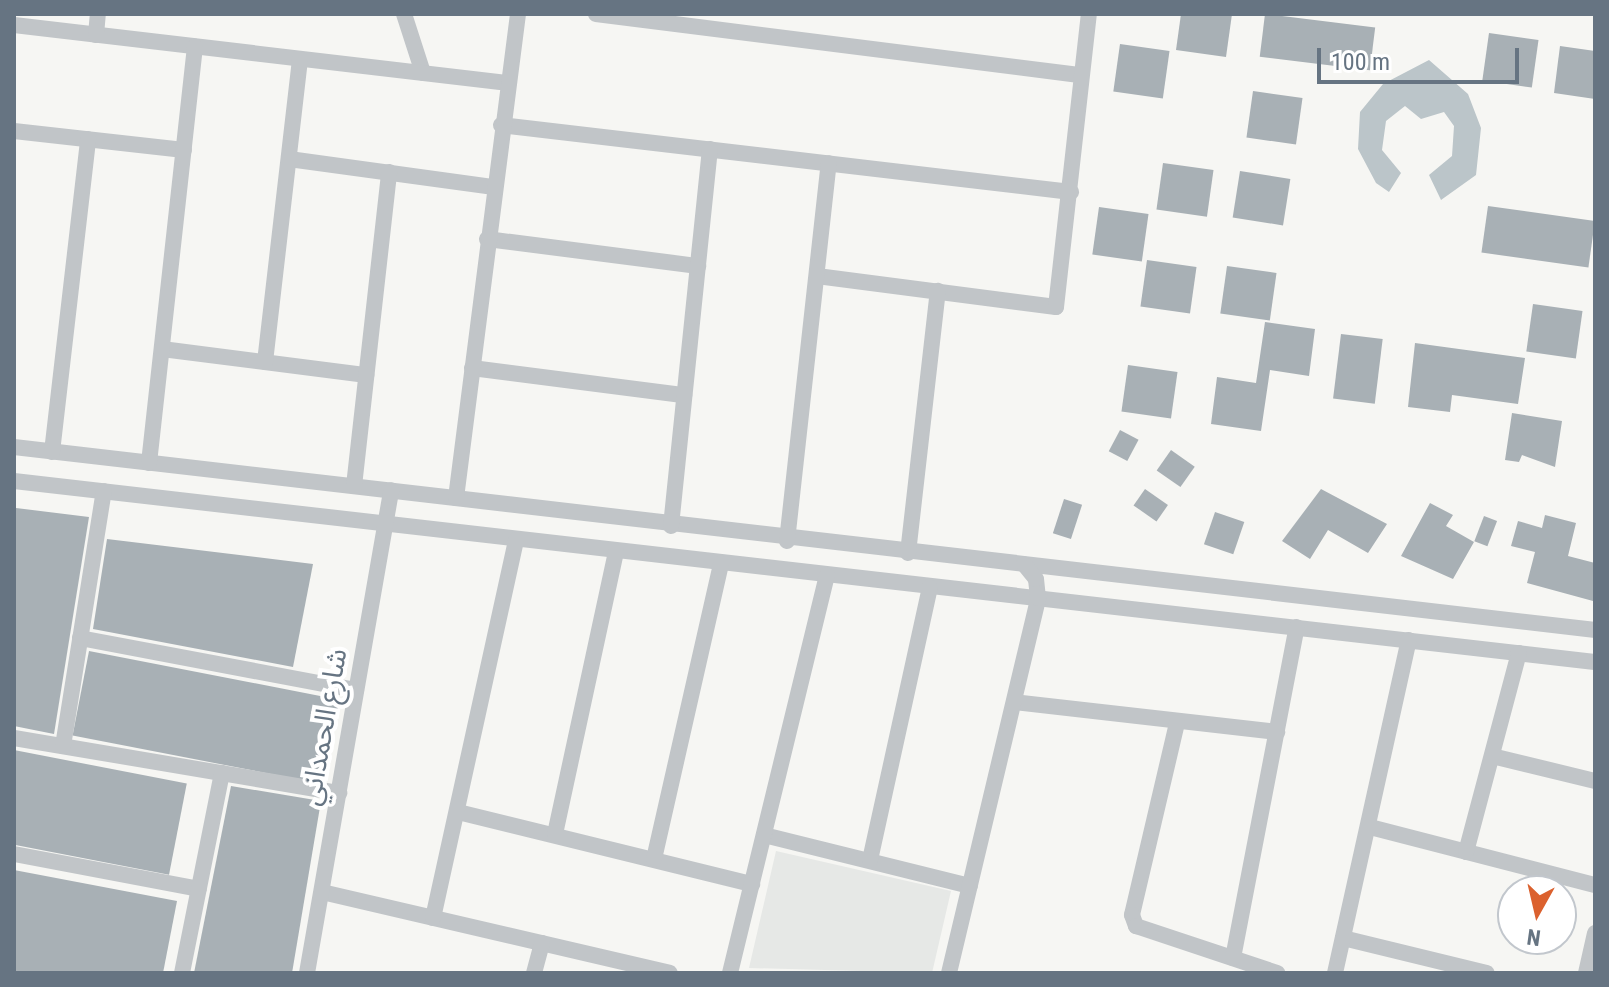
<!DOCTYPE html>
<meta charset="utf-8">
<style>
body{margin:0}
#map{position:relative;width:1609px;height:987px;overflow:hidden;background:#f6f6f3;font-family:"Roboto Condensed","Noto Sans Arabic",sans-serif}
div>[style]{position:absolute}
.built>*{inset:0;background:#e6e8e6}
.water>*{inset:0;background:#bbc5c9}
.building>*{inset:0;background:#a8b0b5;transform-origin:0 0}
.minor>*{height:16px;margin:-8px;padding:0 8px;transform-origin:8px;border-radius:8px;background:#c1c5c8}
span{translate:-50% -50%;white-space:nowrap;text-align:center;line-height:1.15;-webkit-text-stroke:8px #fff;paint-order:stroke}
.street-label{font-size:28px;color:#667482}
.frame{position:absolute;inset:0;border:16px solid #667482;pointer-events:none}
.north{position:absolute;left:1497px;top:875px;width:80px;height:80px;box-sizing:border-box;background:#fff;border:2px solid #c2c7cd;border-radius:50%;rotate:188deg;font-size:22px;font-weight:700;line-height:32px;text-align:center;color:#667482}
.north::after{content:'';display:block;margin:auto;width:28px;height:36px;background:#db612e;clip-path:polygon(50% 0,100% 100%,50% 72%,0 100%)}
.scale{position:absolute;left:1317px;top:48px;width:202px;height:36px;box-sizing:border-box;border:4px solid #667482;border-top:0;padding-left:10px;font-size:24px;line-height:28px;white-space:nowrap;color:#667482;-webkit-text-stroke:6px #fff;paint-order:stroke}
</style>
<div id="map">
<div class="built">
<div style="clip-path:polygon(776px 851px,951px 891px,932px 973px,749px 968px)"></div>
</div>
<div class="water">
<div style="clip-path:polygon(1429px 60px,1468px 94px,1481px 128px,1476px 175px,1441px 200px,1429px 175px,1452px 156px,1454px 126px,1444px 112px,1421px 119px,1405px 106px,1386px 121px,1382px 150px,1401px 173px,1389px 192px,1376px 183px,1358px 149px,1360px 112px,1383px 84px)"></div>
</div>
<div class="building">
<div style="clip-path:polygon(1181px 14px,1232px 14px,1226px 57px,1176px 50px)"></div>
<div style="left:1265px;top:14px;width:111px;height:43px;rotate:7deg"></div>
<div style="left:1489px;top:33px;width:50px;height:48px;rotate:8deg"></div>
<div style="left:1120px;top:44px;width:50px;height:48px;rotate:8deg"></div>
<div style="clip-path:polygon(1560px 46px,1595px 51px,1595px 99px,1554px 93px)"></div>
<div style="left:1253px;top:91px;width:50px;height:47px;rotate:8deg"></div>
<div style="left:1163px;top:163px;width:51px;height:47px;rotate:8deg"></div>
<div style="left:1240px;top:171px;width:51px;height:47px;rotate:9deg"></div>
<div style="left:1488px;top:206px;width:108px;height:47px;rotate:8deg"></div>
<div style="left:1099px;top:207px;width:50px;height:48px;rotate:8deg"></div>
<div style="left:1147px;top:260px;width:50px;height:47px;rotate:8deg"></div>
<div style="left:1227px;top:266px;width:50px;height:48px;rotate:8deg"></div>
<div style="left:1533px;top:304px;width:50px;height:48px;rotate:8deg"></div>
<div style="clip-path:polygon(1265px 322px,1315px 329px,1309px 376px,1270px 370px,1261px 431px,1211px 424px,1217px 377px,1256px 383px)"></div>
<div style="left:1341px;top:334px;width:42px;height:65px;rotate:7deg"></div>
<div style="clip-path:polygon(1415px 343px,1525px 358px,1518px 404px,1452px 395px,1450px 412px,1408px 407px)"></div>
<div style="left:1128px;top:365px;width:50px;height:47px;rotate:8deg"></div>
<div style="clip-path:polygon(1512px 413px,1562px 421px,1555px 467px,1522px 455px,1519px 462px,1505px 460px)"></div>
<div style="left:1120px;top:430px;width:21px;height:24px;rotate:28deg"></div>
<div style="left:1171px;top:450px;width:29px;height:25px;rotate:35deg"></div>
<div style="left:1145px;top:489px;width:28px;height:20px;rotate:35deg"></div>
<div style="clip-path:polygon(1321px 489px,1387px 524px,1368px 553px,1328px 530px,1310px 559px,1282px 541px)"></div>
<div style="left:1064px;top:499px;width:19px;height:36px;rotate:18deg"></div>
<div style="clip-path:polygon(1430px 503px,1453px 515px,1446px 526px,1474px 542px,1453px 579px,1401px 556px)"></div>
<div style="clip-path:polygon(16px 508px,89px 517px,54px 734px,14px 726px)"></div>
<div style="left:1215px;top:512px;width:31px;height:34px;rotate:19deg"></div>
<div style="clip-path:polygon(1545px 515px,1576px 523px,1568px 556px,1595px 563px,1593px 601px,1527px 583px,1535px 552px,1511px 546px,1518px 521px,1542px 528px)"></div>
<div style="left:1484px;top:516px;width:14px;height:27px;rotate:21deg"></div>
<div style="clip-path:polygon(107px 539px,313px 564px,293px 667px,93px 629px)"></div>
<div style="left:89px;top:651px;width:255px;height:86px;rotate:11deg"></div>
<div style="left:14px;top:750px;width:176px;height:93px;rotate:11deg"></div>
<div style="clip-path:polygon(231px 786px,321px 801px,292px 973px,194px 973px)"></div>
<div style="clip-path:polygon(14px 870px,177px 901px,163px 973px,14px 972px)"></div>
</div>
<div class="minor">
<div style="left:404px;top:14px;width:62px;rotate:72.1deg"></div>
<div style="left:596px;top:14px;width:489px;rotate:7.2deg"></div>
<div style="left:14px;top:25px;width:496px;rotate:6.7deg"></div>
<div style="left:96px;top:35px;width:21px;rotate:-85deg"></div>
<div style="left:501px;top:125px;width:574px;rotate:6.7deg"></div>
<div style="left:14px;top:131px;width:171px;rotate:6.4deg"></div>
<div style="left:289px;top:159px;width:207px;rotate:7.8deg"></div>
<div style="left:487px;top:239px;width:213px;rotate:7.3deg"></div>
<div style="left:817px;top:276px;width:241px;rotate:7.4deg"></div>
<div style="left:1056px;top:307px;width:295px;rotate:-83.6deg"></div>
<div style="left:162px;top:349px;width:206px;rotate:7.3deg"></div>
<div style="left:265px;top:362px;width:305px;rotate:-83.4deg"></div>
<div style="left:472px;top:368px;width:214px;rotate:7.3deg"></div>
<div style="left:14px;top:447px;width:1592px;rotate:6.6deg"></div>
<div style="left:52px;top:452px;width:315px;rotate:-83.4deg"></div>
<div style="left:149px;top:463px;width:419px;rotate:-83.7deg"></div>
<div style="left:14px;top:481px;width:1591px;rotate:6.53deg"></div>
<div style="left:354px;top:486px;width:316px;rotate:-83.6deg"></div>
<div style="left:456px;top:498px;width:488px;rotate:-82.7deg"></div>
<div style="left:671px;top:526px;width:379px;rotate:-84.1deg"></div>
<div style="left:787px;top:541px;width:380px;rotate:-83.7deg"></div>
<div style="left:908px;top:553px;width:264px;rotate:-83.5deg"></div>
<div style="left:80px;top:638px;width:281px;rotate:10.7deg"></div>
<div style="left:1014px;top:702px;width:265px;rotate:6.5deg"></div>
<div style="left:1177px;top:723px;width:197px;rotate:103.2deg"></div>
<div style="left:1132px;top:915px;width:12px;rotate:70deg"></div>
<div style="left:1136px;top:926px;width:149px;rotate:18.4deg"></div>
<div style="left:14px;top:738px;width:330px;rotate:9.6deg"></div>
<div style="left:63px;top:746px;width:258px;rotate:-80.9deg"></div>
<div style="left:1492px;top:756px;width:106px;rotate:13.6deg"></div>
<div style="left:458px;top:812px;width:303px;rotate:13.8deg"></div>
<div style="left:1370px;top:827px;width:232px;rotate:14.5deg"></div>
<div style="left:555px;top:834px;width:289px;rotate:-77.8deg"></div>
<div style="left:764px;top:835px;width:212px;rotate:13.9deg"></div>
<div style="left:1466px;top:852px;width:206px;rotate:-75.1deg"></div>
<div style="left:14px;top:854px;width:188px;rotate:10.7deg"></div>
<div style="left:654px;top:859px;width:303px;rotate:-77.2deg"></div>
<div style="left:870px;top:860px;width:279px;rotate:-77.6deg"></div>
<div style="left:322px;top:892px;width:357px;rotate:13.1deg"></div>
<div style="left:433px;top:918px;width:387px;rotate:-77.6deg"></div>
<div style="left:1343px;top:938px;width:148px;rotate:13.7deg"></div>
<div style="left:1233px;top:958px;width:337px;rotate:-79.1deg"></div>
<div style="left:182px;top:973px;width:204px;rotate:-78.7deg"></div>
<div style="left:307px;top:973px;width:490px;rotate:-80.1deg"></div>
<div style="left:534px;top:973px;width:31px;rotate:-75deg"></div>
<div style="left:730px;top:973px;width:409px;rotate:-76.3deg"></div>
<div style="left:949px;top:973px;width:385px;rotate:-76.6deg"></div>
<div style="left:1038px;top:598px;width:19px;rotate:-96deg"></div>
<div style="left:1036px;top:579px;width:19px;rotate:-129deg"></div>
<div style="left:1335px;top:973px;width:341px;rotate:-77.5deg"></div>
<div style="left:1586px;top:973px;width:41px;rotate:-77.3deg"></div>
</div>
<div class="street-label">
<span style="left:324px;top:727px;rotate:-80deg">شارع الحمداني</span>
</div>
<div class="frame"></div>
<div class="north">N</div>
<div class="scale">100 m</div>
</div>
